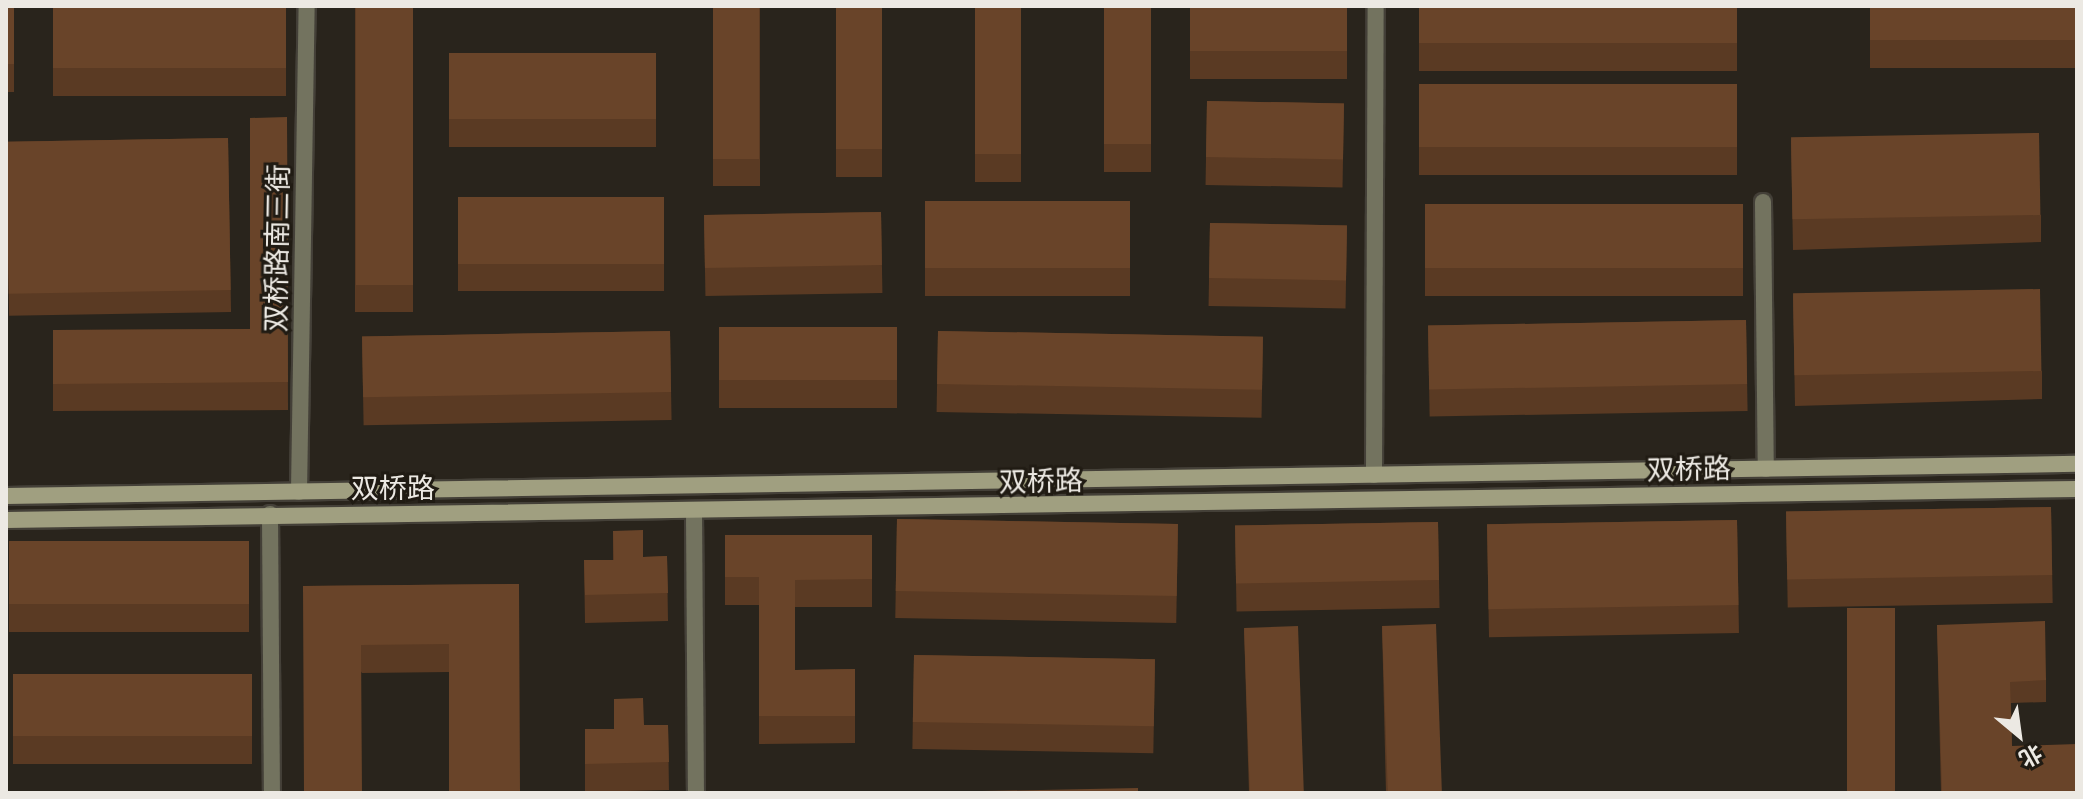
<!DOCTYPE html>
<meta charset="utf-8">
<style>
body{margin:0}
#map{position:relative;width:2083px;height:799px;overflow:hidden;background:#29241c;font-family:"IBM Plex Sans","Noto Sans SC",sans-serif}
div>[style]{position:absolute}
.roads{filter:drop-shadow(2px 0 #444038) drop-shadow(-2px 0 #444038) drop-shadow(0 2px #444038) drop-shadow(0 -2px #444038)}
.minor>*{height:16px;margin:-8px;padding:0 8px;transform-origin:8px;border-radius:8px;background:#73735f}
.secondary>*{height:16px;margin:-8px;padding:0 8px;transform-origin:8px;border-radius:8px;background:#a09f80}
.wall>*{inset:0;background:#5a3a23;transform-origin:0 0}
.building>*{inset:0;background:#694429;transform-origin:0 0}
span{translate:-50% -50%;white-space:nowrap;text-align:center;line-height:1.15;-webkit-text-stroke:6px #201b13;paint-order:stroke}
.street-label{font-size:28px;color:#ece9e3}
.frame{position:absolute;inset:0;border:8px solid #ece9e3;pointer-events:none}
.north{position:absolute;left:1979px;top:695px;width:80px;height:80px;-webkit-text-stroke:6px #201b13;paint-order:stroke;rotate:151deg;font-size:22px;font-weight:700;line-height:32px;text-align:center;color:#ece9e3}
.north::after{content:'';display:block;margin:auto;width:28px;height:36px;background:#ece9e3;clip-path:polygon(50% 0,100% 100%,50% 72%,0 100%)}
</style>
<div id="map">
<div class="roads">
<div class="minor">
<div style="left:1763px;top:202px;width:267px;rotate:89.4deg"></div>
<div style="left:1374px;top:475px;width:469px;rotate:-89.8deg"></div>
<div style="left:299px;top:492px;width:486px;rotate:-89.1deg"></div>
<div style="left:694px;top:513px;width:280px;rotate:89.6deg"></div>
<div style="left:270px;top:514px;width:279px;rotate:89.6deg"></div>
</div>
<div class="secondary">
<div style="left:6px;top:496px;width:2071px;rotate:-0.89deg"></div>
<div style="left:6px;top:520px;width:2071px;rotate:-0.86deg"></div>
</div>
</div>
<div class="wall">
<div style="left:6px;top:6px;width:8px;height:86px"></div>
<div style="left:53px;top:6px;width:233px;height:90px"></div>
<div style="left:355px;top:6px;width:58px;height:306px"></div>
<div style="left:713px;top:6px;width:47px;height:180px"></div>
<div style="left:836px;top:6px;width:46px;height:171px"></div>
<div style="left:975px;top:6px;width:46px;height:176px"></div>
<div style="left:1104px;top:6px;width:47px;height:166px"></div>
<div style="left:1190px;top:6px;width:157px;height:73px"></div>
<div style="left:1419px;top:6px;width:318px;height:65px"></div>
<div style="left:1870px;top:6px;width:207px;height:62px"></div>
<div style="left:449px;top:53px;width:207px;height:94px"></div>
<div style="left:1737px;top:84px;width:91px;height:318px;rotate:90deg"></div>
<div style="left:1207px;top:101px;width:137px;height:84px;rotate:1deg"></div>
<div style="clip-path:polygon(287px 117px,288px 410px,53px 411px,53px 330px,250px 329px)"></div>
<div style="left:228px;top:138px;width:174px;height:222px;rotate:89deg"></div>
<div style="clip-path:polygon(1791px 140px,2041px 215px,2041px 242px,1793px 250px)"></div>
<div style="left:458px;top:197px;width:206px;height:94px"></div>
<div style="left:925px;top:201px;width:205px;height:95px"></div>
<div style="left:1743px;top:204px;width:92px;height:318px;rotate:90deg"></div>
<div style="left:881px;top:212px;width:81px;height:177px;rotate:89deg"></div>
<div style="left:1210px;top:223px;width:137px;height:83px;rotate:1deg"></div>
<div style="clip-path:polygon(1793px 296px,2042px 371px,2042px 399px,1795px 406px)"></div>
<div style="left:1746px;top:320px;width:91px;height:318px;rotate:89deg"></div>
<div style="left:897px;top:327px;width:81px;height:178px;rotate:90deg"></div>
<div style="left:670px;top:331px;width:89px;height:308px;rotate:89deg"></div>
<div style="left:938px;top:331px;width:325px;height:81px;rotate:1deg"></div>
<div style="left:2051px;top:507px;width:96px;height:265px;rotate:89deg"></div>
<div style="left:897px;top:519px;width:281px;height:99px;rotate:1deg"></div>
<div style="left:1737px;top:520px;width:113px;height:250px;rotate:89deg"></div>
<div style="left:1438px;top:522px;width:86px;height:203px;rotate:89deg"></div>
<div style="clip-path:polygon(613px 531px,643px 557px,667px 556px,668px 621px,585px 623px,584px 560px,613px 560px)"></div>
<div style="clip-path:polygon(725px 535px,872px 535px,872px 607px,795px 607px,795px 670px,855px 669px,855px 743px,759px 744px,759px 605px,725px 605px)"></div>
<div style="left:249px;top:541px;width:91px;height:240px;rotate:90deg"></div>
<div style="clip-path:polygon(519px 584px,449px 672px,362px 673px,303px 586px)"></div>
<div style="clip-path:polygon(1937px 625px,2046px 680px,2046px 702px,2011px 703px,2012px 746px,2077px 793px,1941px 793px)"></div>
<div style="clip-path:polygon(1382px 626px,1441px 793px,1386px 793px)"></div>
<div style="clip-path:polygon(1244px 628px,1303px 793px,1249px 793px)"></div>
<div style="left:914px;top:655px;width:241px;height:94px;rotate:1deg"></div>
<div style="left:252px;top:674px;width:90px;height:239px;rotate:90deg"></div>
<div style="clip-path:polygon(644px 725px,668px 725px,669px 790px,585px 792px,585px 729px,614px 729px)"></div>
</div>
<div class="building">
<div style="left:6px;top:6px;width:8px;height:58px"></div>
<div style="left:53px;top:6px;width:233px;height:62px"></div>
<div style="left:356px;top:6px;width:57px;height:279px"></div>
<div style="left:713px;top:6px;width:46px;height:153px"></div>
<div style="left:836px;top:6px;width:46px;height:143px"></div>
<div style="left:975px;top:6px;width:46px;height:148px"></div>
<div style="left:1104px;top:6px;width:47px;height:138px"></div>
<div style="left:1190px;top:6px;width:157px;height:45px"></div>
<div style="left:1419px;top:6px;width:318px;height:37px"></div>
<div style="left:1870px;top:6px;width:207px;height:34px"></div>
<div style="left:449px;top:53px;width:207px;height:66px"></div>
<div style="left:1737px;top:84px;width:63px;height:318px;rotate:90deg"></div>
<div style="left:1207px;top:101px;width:137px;height:56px;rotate:1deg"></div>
<div style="clip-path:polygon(287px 117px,288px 382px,53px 384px,53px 330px,250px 329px,250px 118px)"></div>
<div style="left:2039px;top:133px;width:82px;height:248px;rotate:89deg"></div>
<div style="left:228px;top:138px;width:152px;height:222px;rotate:89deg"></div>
<div style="left:458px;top:197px;width:206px;height:67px"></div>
<div style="left:925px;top:201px;width:205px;height:67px"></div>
<div style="left:1743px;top:204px;width:64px;height:318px;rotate:90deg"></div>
<div style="left:881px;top:212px;width:53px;height:177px;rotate:89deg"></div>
<div style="left:1210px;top:223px;width:137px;height:55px;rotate:1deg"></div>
<div style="left:2040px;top:289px;width:82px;height:247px;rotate:89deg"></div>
<div style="left:1746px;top:320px;width:64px;height:318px;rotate:89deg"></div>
<div style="left:897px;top:327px;width:53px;height:178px;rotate:90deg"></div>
<div style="left:670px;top:331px;width:61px;height:308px;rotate:89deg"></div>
<div style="left:938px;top:331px;width:325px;height:53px;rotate:1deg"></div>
<div style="left:2051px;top:507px;width:68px;height:265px;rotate:89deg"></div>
<div style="left:897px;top:519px;width:281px;height:72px;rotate:1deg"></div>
<div style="left:1737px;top:520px;width:85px;height:250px;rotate:89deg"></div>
<div style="left:1438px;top:522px;width:58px;height:203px;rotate:89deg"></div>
<div style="clip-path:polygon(643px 530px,643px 557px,667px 556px,668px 593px,585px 595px,584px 560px,614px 560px,613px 531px)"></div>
<div style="clip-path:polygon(725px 535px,872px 535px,872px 579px,795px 580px,795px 670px,855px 669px,855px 716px,759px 716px,759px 577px,725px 577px)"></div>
<div style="left:249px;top:541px;width:63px;height:240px;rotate:90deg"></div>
<div style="clip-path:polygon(519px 584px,520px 793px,449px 793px,449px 644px,361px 645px,362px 793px,304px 793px,303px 586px)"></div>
<div style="left:1847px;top:608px;width:48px;height:185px"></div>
<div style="clip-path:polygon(2045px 621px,2046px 680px,2010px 682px,2012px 746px,2077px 744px,2077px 793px,1942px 793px,1937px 625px)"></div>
<div style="left:1436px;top:624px;width:169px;height:54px;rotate:88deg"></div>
<div style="left:1298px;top:626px;width:167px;height:54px;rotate:88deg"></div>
<div style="left:914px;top:655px;width:241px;height:67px;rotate:1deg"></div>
<div style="left:252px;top:674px;width:62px;height:239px;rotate:90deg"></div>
<div style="clip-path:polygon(643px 698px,644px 725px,668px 725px,669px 762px,585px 764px,585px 729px,614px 729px,614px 699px)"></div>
<div style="clip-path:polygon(1138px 788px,1138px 793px,883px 793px)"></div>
</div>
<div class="street-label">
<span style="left:277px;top:248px;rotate:-89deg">双桥路南三街</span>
<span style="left:1689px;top:469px;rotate:-1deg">双桥路</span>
<span style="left:1041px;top:481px;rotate:-1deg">双桥路</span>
<span style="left:393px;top:488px">双桥路</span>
</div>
<div class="frame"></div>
<div class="north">北</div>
</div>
